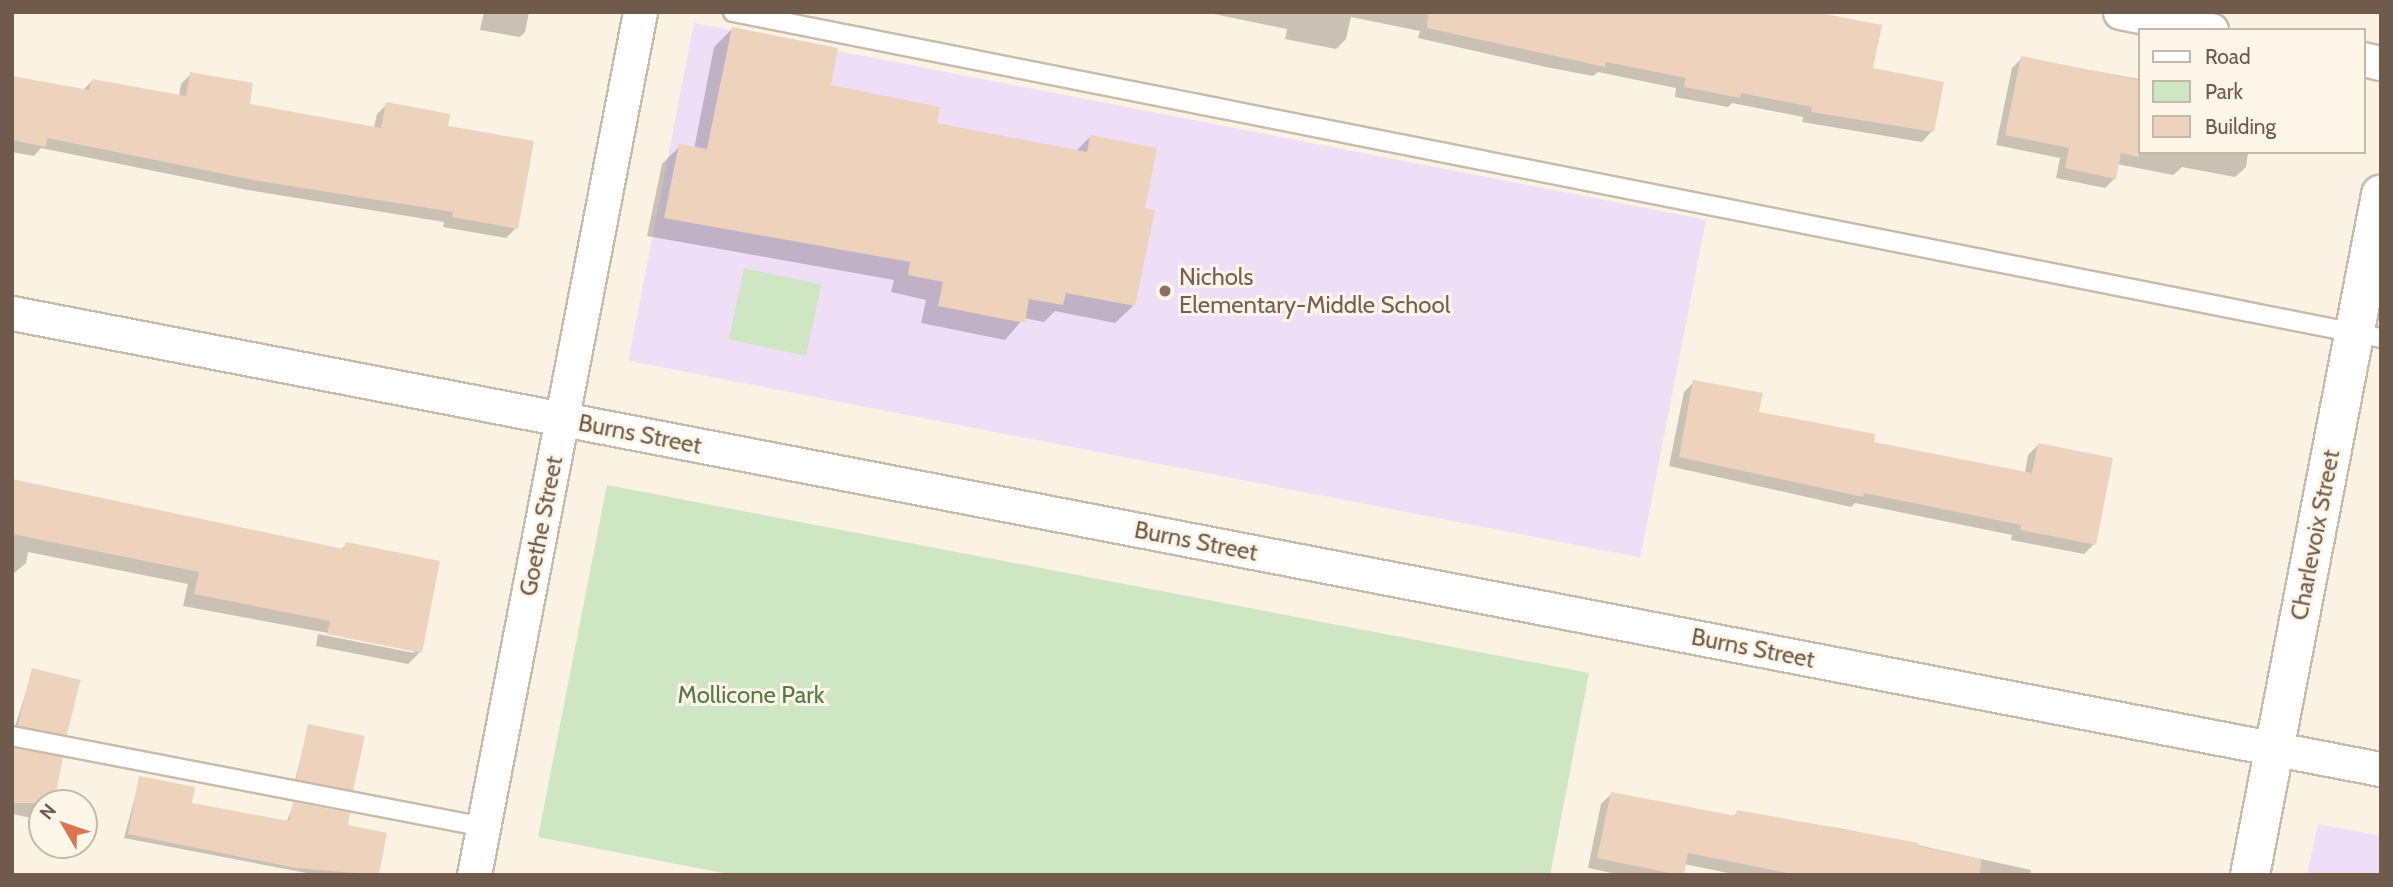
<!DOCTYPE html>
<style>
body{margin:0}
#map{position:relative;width:2393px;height:887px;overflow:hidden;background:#faf2e2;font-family:Cabin,sans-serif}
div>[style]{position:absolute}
.education>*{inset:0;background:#efdff6;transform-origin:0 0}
.green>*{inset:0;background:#cfe6c2;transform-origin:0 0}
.shadow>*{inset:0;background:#0003}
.building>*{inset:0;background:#edd2bc;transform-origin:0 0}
.roads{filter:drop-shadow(2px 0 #cabaaa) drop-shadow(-2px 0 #cabaaa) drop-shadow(0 2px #cabaaa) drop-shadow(0 -2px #cabaaa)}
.service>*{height:18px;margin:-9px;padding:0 9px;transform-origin:9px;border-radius:9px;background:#fff}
.minor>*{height:33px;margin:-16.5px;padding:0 16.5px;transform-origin:16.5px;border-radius:16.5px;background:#fff}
.tertiary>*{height:38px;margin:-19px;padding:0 19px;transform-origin:19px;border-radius:19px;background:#fff}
.dots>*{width:19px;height:19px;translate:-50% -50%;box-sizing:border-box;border:4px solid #fdf6e8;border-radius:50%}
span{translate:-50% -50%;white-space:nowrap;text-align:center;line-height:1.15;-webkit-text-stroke:6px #fdf6e8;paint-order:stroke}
.education-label{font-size:24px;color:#785e54}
.left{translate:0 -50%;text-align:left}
.street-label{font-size:24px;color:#705a4b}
.park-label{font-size:24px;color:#547a47}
.frame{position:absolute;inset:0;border:14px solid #705a4b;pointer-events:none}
.legend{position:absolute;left:2138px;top:28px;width:228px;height:126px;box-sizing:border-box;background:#fdf6e8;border:2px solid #c5b8a9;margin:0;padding:9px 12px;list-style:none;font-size:21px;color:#705a4b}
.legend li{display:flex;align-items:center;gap:14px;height:35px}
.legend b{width:35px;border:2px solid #c5b8a9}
.north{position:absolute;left:28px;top:789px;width:70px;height:70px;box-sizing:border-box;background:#fdf6e8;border:2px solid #c5b8a9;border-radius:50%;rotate:309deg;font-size:19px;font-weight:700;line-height:28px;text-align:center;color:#705a4b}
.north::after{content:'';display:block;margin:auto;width:24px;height:32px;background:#db7550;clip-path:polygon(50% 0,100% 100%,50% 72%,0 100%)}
</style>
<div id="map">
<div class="education">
<div style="left:694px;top:23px;width:1031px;height:344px;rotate:11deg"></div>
<div style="clip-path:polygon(2318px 824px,2381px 836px,2381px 875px,2307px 875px)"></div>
</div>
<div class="green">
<div style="left:744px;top:268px;width:79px;height:73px;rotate:12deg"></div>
<div style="clip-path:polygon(607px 485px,1589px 673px,1550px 875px,733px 875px,538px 837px)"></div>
</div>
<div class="shadow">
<div style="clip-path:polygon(484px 12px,529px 12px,525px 32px,520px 37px,480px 30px)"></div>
<div style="clip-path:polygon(1204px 12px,1806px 12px,1932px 131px,1922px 142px,1802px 122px,1803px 117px,1732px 103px,1728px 107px,1675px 97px,1676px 88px,1598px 72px,1593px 76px,1546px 67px,1418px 38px,1420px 31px,1351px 17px,1346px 39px,1336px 49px,1285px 39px,1287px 29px)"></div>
<div style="clip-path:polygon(732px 29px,829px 87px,935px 124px,1075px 152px,1090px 137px,1143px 210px,1133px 306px,1115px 323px,1055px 311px,1044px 322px,1024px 318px,1005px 340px,921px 323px,926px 300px,891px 292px,894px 280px,647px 236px,662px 164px,680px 146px,694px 149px,714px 47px)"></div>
<div style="clip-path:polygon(2022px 58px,2139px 79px,2139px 152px,2248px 152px,2246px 167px,2235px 177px,2182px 167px,2173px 175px,2117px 164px,2115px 178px,2105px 188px,2056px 178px,2060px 158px,1996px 145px,2012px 68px)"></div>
<div style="clip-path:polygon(191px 74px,247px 105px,374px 128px,377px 114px,387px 104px,516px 228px,506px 238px,443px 227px,444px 222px,248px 190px,41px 148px,34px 156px,12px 152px,12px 78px,82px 91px,92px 81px,179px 96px,181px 84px)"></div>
<div style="clip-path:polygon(1694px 382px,1757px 413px,1872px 443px,2025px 473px,2028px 455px,2039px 444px,2094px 544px,2084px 554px,2011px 540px,2012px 535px,1855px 503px,1851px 507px,1669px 466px,1684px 392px)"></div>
<div style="clip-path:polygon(12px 480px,341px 550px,346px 544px,420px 652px,408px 664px,316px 646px,318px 634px,414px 653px,414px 649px,183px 606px,188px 584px,28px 552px,26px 563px,12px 575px)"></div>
<div style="clip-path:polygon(33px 670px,66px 734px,61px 739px,14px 730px)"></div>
<div style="clip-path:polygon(309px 726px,353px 790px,348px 795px,294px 784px)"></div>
<div style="clip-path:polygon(13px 750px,52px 803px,42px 803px,42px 820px,12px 814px)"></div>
<div style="clip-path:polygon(140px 778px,190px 804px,286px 823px,294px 804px,346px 827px,377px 875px,317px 875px,124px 838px)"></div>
<div style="clip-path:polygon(1611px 794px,1733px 817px,1738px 812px,1844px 829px,2031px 870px,2030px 875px,1738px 875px,1684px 864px,1682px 875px,1621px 875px,1588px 868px,1601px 804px)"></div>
</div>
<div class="building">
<div style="clip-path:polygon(1428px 12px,1815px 12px,1882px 25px,1873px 68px,1944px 82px,1934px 132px,1811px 112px,1812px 107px,1741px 93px,1740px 98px,1684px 87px,1686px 78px,1606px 62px,1605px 67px,1427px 28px)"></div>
<div style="clip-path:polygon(732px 27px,838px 48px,831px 85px,940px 107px,937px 123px,1087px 152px,1090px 135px,1157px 148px,1145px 208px,1155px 210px,1135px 306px,1066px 293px,1063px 305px,1029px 299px,1025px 323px,938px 306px,943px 282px,908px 275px,910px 262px,664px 218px,679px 144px,707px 149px)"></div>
<div style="clip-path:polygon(2021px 56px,2139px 80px,2139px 157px,2121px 153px,2116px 179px,2065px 168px,2069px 148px,2005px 135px)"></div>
<div style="clip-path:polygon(190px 72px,253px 83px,250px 104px,381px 128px,386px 102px,450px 114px,448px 126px,534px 141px,518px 229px,452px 217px,453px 212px,259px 181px,47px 138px,46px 147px,12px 140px,12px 76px,89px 90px,92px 79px,186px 96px)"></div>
<div style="clip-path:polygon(1693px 380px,1763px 393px,1759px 412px,1875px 434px,1874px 442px,2032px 473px,2038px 443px,2113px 458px,2096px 545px,2020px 530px,2021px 525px,1864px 493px,1863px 497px,1679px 457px)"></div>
<div style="clip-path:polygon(12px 479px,344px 549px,346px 542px,440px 561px,422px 653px,327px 634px,330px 621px,194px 594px,199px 572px,12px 534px)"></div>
<div style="left:32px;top:668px;width:50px;height:60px;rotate:14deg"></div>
<div style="left:308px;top:724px;width:58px;height:57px;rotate:12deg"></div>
<div style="clip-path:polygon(13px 748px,63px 757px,54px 803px,12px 803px)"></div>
<div style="clip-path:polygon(139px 776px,195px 787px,192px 803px,289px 821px,293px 802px,350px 813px,348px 825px,387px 833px,379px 875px,296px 868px,128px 834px)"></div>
<div style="clip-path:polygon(1611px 792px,1736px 816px,1737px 810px,1919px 843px,1918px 846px,1981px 859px,1980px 875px,1797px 875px,1688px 853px,1684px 875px,1679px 875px,1597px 858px)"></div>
</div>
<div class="roads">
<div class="service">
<div style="left:733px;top:12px;width:1680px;rotate:11.19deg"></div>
<div style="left:12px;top:736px;width:480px;rotate:10.9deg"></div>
</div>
<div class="minor">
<div style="left:2120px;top:12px;width:93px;rotate:11.2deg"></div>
<div style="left:2363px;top:59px;width:18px;rotate:13deg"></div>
<div style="left:12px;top:313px;width:2412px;rotate:10.9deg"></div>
<div style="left:474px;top:875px;width:879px;rotate:-79.11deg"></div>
</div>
<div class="tertiary">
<div style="left:2250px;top:875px;width:693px;rotate:-79.1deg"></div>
</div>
</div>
<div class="dots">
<div style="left:1165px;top:291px;background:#8d6e63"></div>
</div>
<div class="education-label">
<span class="left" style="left:1179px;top:291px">Nichols<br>Elementary-Middle School</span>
</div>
<div class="street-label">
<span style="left:640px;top:434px;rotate:11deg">Burns Street</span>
<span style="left:541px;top:526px;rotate:-79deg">Goethe Street</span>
<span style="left:2315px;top:535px;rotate:-79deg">Charlevoix Street</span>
<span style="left:1196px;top:541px;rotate:11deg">Burns Street</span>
<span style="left:1753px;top:648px;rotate:11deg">Burns Street</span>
</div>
<div class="park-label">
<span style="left:751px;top:695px">Mollicone Park</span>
</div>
<div class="frame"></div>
<ul class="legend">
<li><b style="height:9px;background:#fff"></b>Road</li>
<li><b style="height:19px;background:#cfe6c2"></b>Park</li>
<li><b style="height:19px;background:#edd2bc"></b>Building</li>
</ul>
<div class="north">N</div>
</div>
